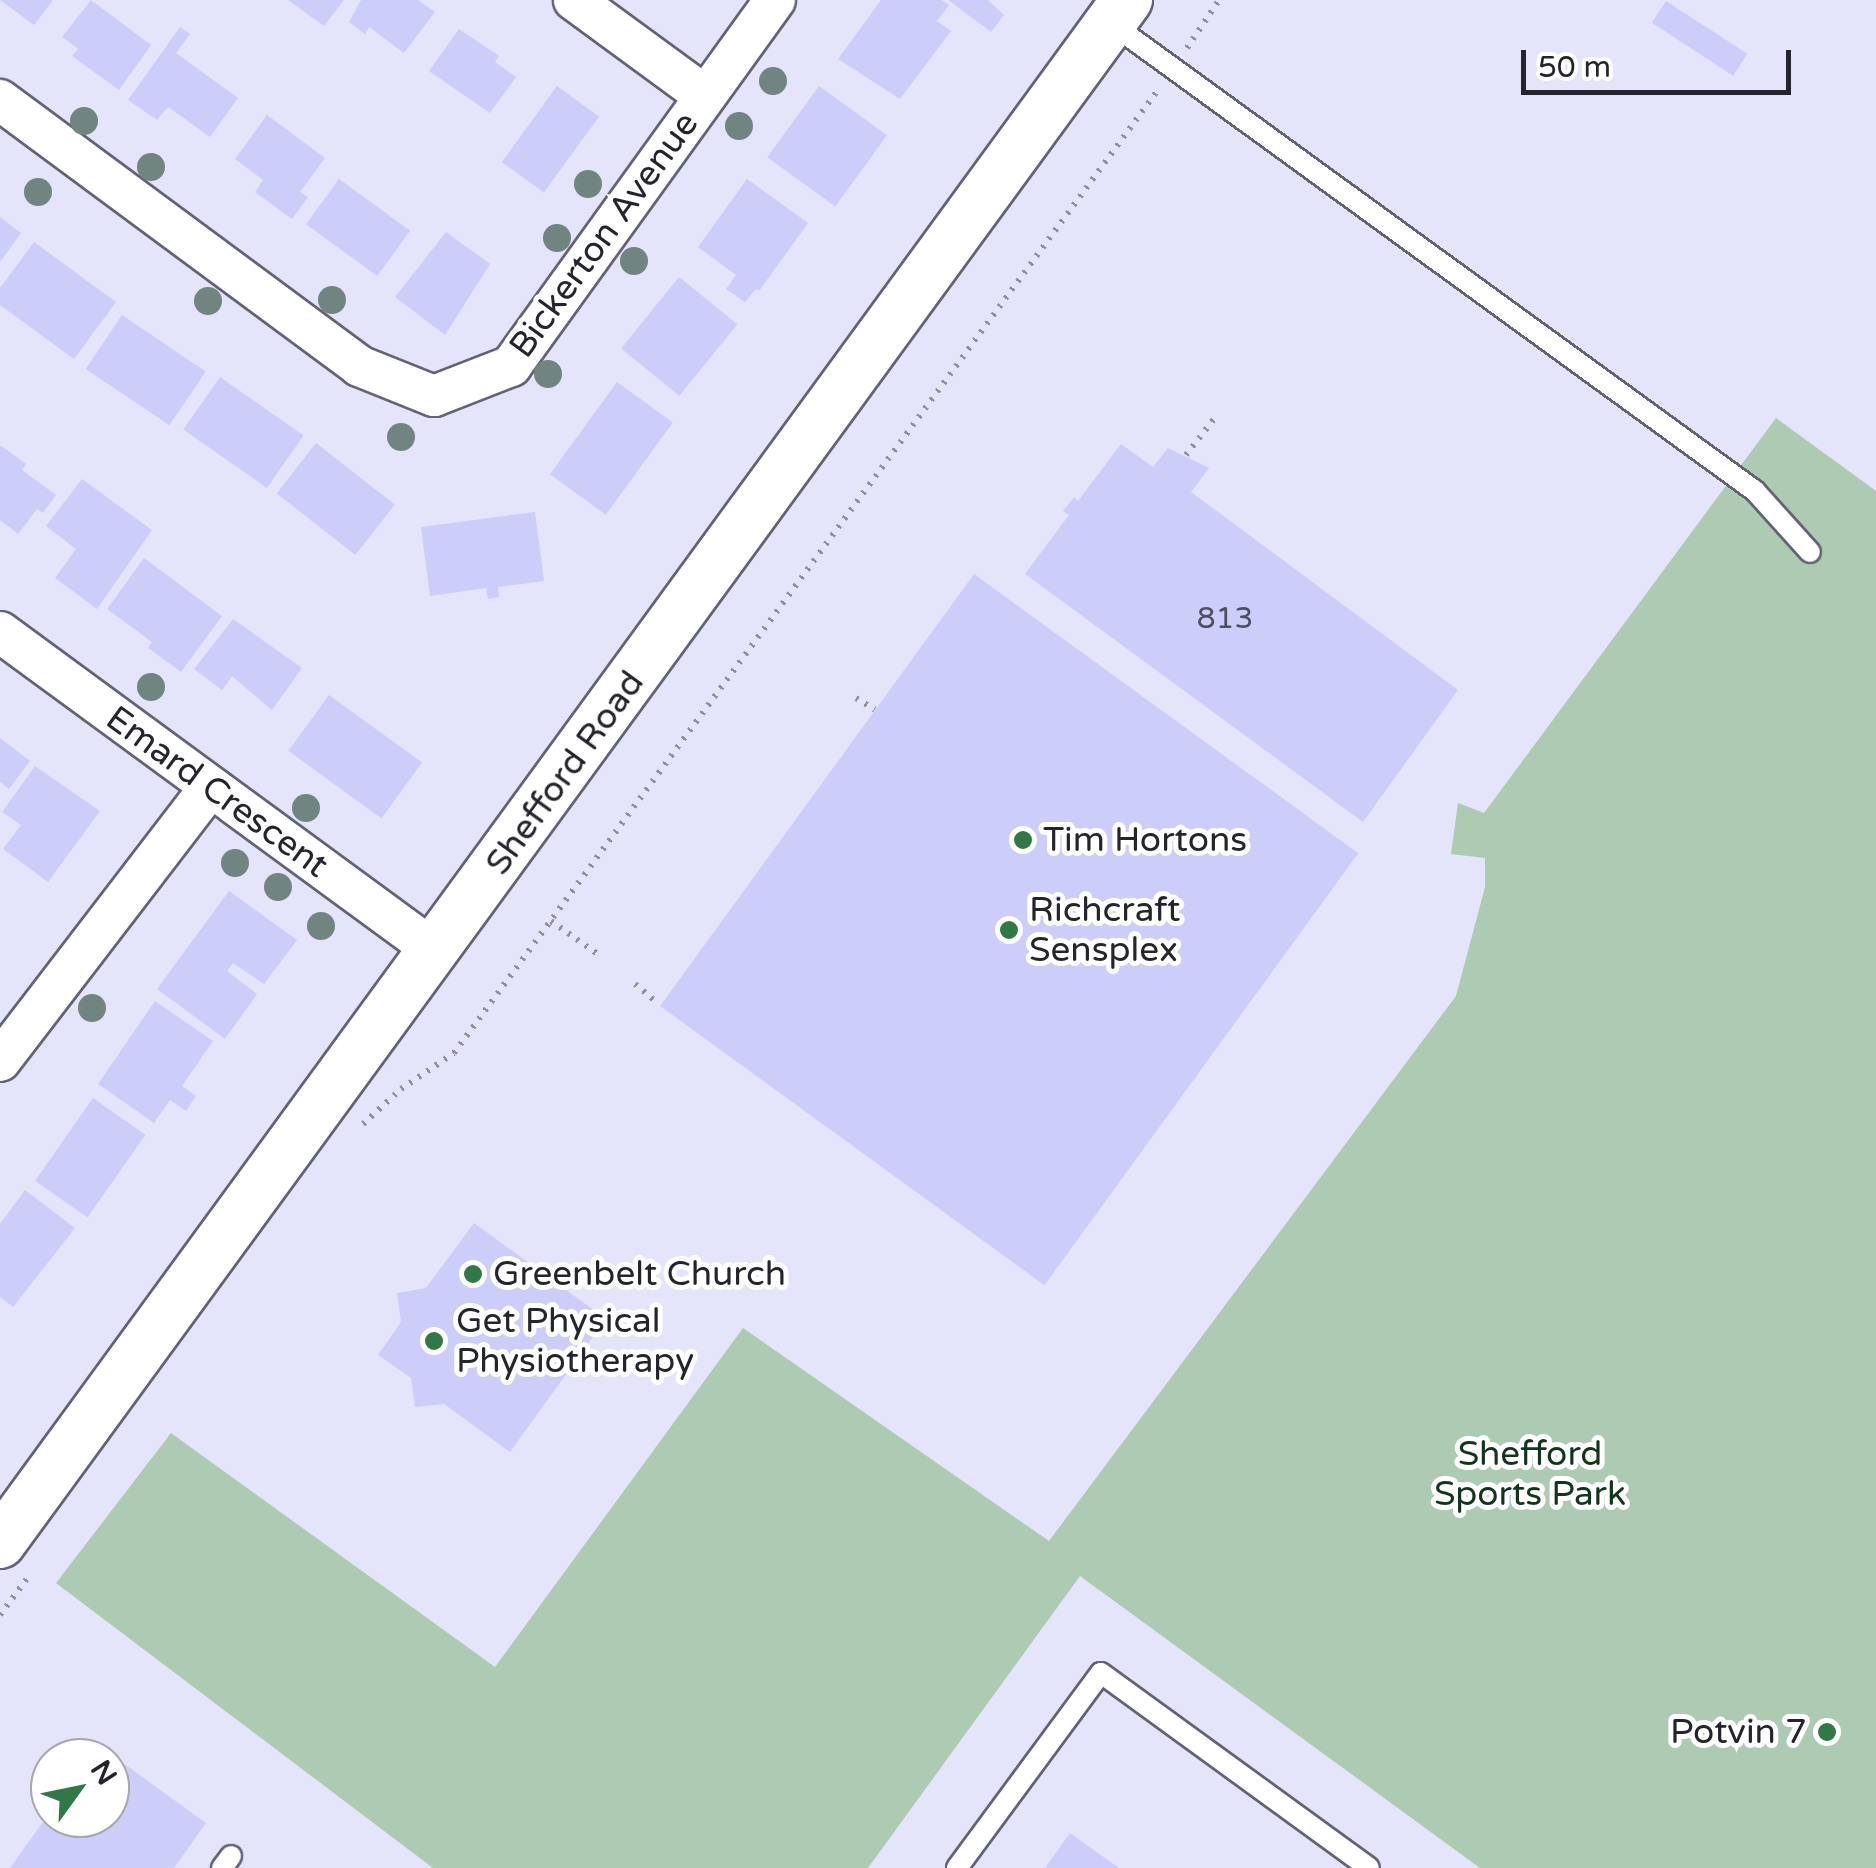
<!DOCTYPE html>
<style>
body{margin:0}
#map{position:relative;width:1876px;height:1868px;overflow:hidden;background:#e4e4fa;font-family:"Varela Round",sans-serif}
div>[style]{position:absolute}
.green>*{inset:0;background:#adcbb3}
.building>*{inset:0;background:#cdcdf9;transform-origin:0 0}
.path>*{height:6px;margin-top:-3px;transform-origin:0;background:repeating-linear-gradient(90deg,#8f8f9f 0 2.5px,transparent 0 10.5px)}
.roads{filter:drop-shadow(2px 0 #636375) drop-shadow(-2px 0 #636375) drop-shadow(0 2px #636375) drop-shadow(0 -2px #636375)}
.service>*{height:20px;margin:-10px;padding:0 10px;transform-origin:10px;border-radius:10px;background:#fff}
.minor>*{height:40px;margin:-20px;padding:0 20px;transform-origin:20px;border-radius:20px;background:#fff}
.tertiary>*{height:50px;margin:-25px;padding:0 25px;transform-origin:25px;border-radius:25px;background:#fff}
.trees>*{width:28px;height:28px;margin:-14px;border-radius:50%;background:#708480}
.dots>*{width:28px;height:28px;translate:-50% -50%;box-sizing:border-box;border:5px solid #fff;border-radius:50%}
span{translate:-50% -50%;white-space:nowrap;text-align:center;line-height:1.15;-webkit-text-stroke:10px #fff;paint-order:stroke}
.number-label{font-size:30px;color:#4e4e5f}
.number-label span{-webkit-text-stroke-width:0}
.street-label{font-size:35px;color:#24242c}
.poi-label{font-size:35px;color:#24242c}
.left{translate:0 -50%;text-align:left}
.right{translate:-100% -50%;text-align:right}
.park-label{font-size:35px;color:#11361c}
.north{position:absolute;left:30px;top:1738px;width:100px;height:100px;box-sizing:border-box;background:#fff;border:2px solid #a7a7ab;border-radius:50%;rotate:57deg;font-size:28px;font-weight:700;line-height:40px;text-align:center;color:#24242c}
.north::after{content:'';display:block;margin:auto;width:35px;height:45px;background:#307845;clip-path:polygon(50% 0,100% 100%,50% 72%,0 100%)}
.scale{position:absolute;left:1521px;top:50px;width:270px;height:45px;box-sizing:border-box;border:5px solid #24242c;border-top:0;padding-left:12px;font-size:30px;line-height:35px;white-space:nowrap;color:#24242c;-webkit-text-stroke:8px #fff;paint-order:stroke}
</style>
<div id="map">
<div class="green">
<div style="clip-path:polygon(1776px 418px,1876px 491px,1876px 1868px,1480px 1868px,1080px 1576px,868px 1868px,433px 1868px,56px 1583px,171px 1433px,495px 1667px,743px 1328px,1049px 1541px,1456px 996px,1485px 887px,1485px 858px,1451px 854px,1458px 803px,1484px 813px)"></div>
</div>
<div class="building">
<div style="clip-path:polygon(0 0,53px 0,34px 25px)"></div>
<div style="clip-path:polygon(91px 0,151px 45px,119px 90px,72px 56px,78px 49px,62px 37px)"></div>
<div style="clip-path:polygon(288px 0,344px 0,324px 26px)"></div>
<div style="clip-path:polygon(361px 0,418px 0,435px 12px,404px 53px,369px 27px,365px 34px,349px 22px)"></div>
<div style="clip-path:polygon(881px 0,942px 0,949px 5px,937px 21px,951px 31px,900px 99px,838px 59px)"></div>
<div style="clip-path:polygon(948px 0,988px 0,1004px 15px,991px 32px)"></div>
<div style="left:1666px;top:1px;width:97px;height:26px;rotate:33deg"></div>
<div style="clip-path:polygon(180px 27px,190px 34px,176px 53px,238px 98px,210px 137px,168px 107px,157px 120px,128px 100px)"></div>
<div style="clip-path:polygon(459px 29px,499px 56px,495px 62px,516px 77px,490px 113px,429px 71px)"></div>
<div style="left:557px;top:86px;width:52px;height:94px;rotate:36deg"></div>
<div style="left:819px;top:86px;width:84px;height:88px;rotate:36deg"></div>
<div style="clip-path:polygon(267px 115px,325px 158px,300px 192px,308px 197px,292px 219px,255px 192px,263px 180px,235px 159px)"></div>
<div style="left:339px;top:179px;width:88px;height:56px;rotate:36deg"></div>
<div style="clip-path:polygon(747px 179px,808px 223px,759px 291px,756px 289px,745px 302px,726px 289px,736px 275px,698px 247px)"></div>
<div style="clip-path:polygon(0 217px,21px 233px,0 262px)"></div>
<div style="clip-path:polygon(446px 232px,490px 264px,445px 335px,395px 297px)"></div>
<div style="clip-path:polygon(34px 242px,116px 302px,74px 359px,0 305px,0 288px)"></div>
<div style="left:679px;top:277px;width:75px;height:92px;rotate:39deg"></div>
<div style="left:122px;top:315px;width:101px;height:65px;rotate:34deg"></div>
<div style="left:220px;top:377px;width:102px;height:64px;rotate:35deg"></div>
<div style="left:617px;top:382px;width:69px;height:114px;rotate:36deg"></div>
<div style="left:316px;top:443px;width:100px;height:64px;rotate:38deg"></div>
<div style="clip-path:polygon(1121px 444px,1153px 467px,1168px 448px,1209px 468px,1191px 492px,1458px 690px,1363px 822px,1025px 574px,1069px 515px,1063px 511px,1074px 497px,1078px 501px)"></div>
<div style="clip-path:polygon(0 445px,26px 464px,22px 470px,56px 495px,43px 513px,37px 509px,18px 534px,0 520px)"></div>
<div style="clip-path:polygon(82px 479px,152px 530px,97px 609px,55px 578px,76px 549px,46px 526px)"></div>
<div style="clip-path:polygon(535px 512px,544px 581px,498px 587px,499px 597px,488px 599px,486px 588px,430px 596px,421px 527px)"></div>
<div style="clip-path:polygon(144px 558px,222px 616px,181px 672px,148px 648px,152px 642px,107px 609px)"></div>
<div style="left:974px;top:574px;width:475px;height:534px;rotate:36deg"></div>
<div style="clip-path:polygon(233px 619px,302px 668px,272px 710px,232px 676px,222px 690px,194px 669px)"></div>
<div style="left:329px;top:695px;width:115px;height:69px;rotate:36deg"></div>
<div style="clip-path:polygon(0 738px,30px 761px,9px 789px,0 782px)"></div>
<div style="clip-path:polygon(35px 766px,100px 811px,48px 882px,3px 849px,21px 825px,2px 812px)"></div>
<div style="clip-path:polygon(229px 891px,297px 940px,264px 984px,233px 963px,227px 971px,257px 994px,225px 1039px,157px 989px)"></div>
<div style="clip-path:polygon(155px 1001px,213px 1041px,182px 1086px,196px 1096px,186px 1111px,170px 1100px,154px 1123px,98px 1084px)"></div>
<div style="left:93px;top:1098px;width:64px;height:101px;rotate:35deg"></div>
<div style="clip-path:polygon(25px 1190px,75px 1228px,13px 1307px,0 1297px,0 1224px)"></div>
<div style="clip-path:polygon(474px 1223px,606px 1319px,510px 1452px,444px 1404px,415px 1407px,411px 1378px,378px 1355px,401px 1322px,397px 1293px,426px 1288px)"></div>
<div style="clip-path:polygon(98px 1745px,206px 1823px,174px 1868px,10px 1868px,50px 1812px,50px 1818px,110px 1818px,110px 1758px,89px 1758px)"></div>
<div style="clip-path:polygon(1070px 1833px,1119px 1868px,1045px 1868px)"></div>
</div>
<div class="path">
<div style="left:1187px;top:48px;width:58px;rotate:-56.3deg"></div>
<div style="left:1186px;top:455px;width:46px;rotate:-52.1deg"></div>
<div style="left:856px;top:698px;width:22px;rotate:32deg"></div>
<div style="left:551px;top:921px;width:59px;rotate:35.3deg"></div>
<div style="left:635px;top:984px;width:30px;rotate:40deg"></div>
<div style="left:363px;top:1124px;width:52px;rotate:-42.6deg"></div>
<div style="left:401px;top:1089px;width:64px;rotate:-34.2deg"></div>
<div style="left:454px;top:1053px;width:1191px;rotate:-53.84deg"></div>
<div style="left:0;top:1615px;width:49px;rotate:-53.4deg"></div>
</div>
<div class="roads">
<div class="service">
<div style="left:1112px;top:24px;width:795px;rotate:35.99deg"></div>
<div style="left:1755px;top:491px;width:82px;rotate:48deg"></div>
<div style="left:222px;top:1868px;width:15px;rotate:-53deg"></div>
<div style="left:957px;top:1868px;width:242px;rotate:-53.6deg"></div>
<div style="left:1101px;top:1673px;width:331px;rotate:36deg"></div>
</div>
<div class="minor">
<div style="left:574px;top:0;width:162px;rotate:36.2deg"></div>
<div style="left:0;top:100px;width:447px;rotate:36.5deg"></div>
<div style="left:359px;top:366px;width:81px;rotate:21.8deg"></div>
<div style="left:434px;top:396px;width:83px;rotate:-21.3deg"></div>
<div style="left:511px;top:366px;width:451px;rotate:-54.2deg"></div>
<div style="left:0;top:632px;width:539px;rotate:36.25deg"></div>
<div style="left:0;top:1061px;width:345px;rotate:-52.5deg"></div>
</div>
<div class="tertiary">
<div style="left:0;top:1543px;width:1911px;rotate:-53.86deg"></div>
</div>
</div>
<div class="trees">
<div style="left:773px;top:81px"></div>
<div style="left:84px;top:121px"></div>
<div style="left:739px;top:126px"></div>
<div style="left:151px;top:167px"></div>
<div style="left:588px;top:184px"></div>
<div style="left:38px;top:192px"></div>
<div style="left:557px;top:238px"></div>
<div style="left:634px;top:261px"></div>
<div style="left:332px;top:300px"></div>
<div style="left:208px;top:301px"></div>
<div style="left:548px;top:374px"></div>
<div style="left:401px;top:437px"></div>
<div style="left:151px;top:687px"></div>
<div style="left:306px;top:808px"></div>
<div style="left:235px;top:863px"></div>
<div style="left:278px;top:887px"></div>
<div style="left:321px;top:926px"></div>
<div style="left:92px;top:1008px"></div>
</div>
<div class="dots">
<div style="left:1023px;top:840px;background:#307845"></div>
<div style="left:1009px;top:930px;background:#307845"></div>
<div style="left:473px;top:1274px;background:#307845"></div>
<div style="left:434px;top:1341px;background:#307845"></div>
<div style="left:1827px;top:1732px;background:#307845"></div>
</div>
<div class="number-label">
<span style="left:1225px;top:619px">813</span>
</div>
<div class="street-label">
<span style="left:604px;top:235px;rotate:-54deg">Bickerton Avenue</span>
<span style="left:565px;top:773px;rotate:-54deg">Shefford Road</span>
<span style="left:217px;top:792px;rotate:36deg">Emard Crescent</span>
</div>
<div class="poi-label">
<span class="left" style="left:1043px;top:840px">Tim Hortons</span>
<span class="left" style="left:1029px;top:930px">Richcraft<br>Sensplex</span>
<span class="left" style="left:493px;top:1274px">Greenbelt Church</span>
<span class="left" style="left:456px;top:1341px">Get Physical<br>Physiotherapy</span>
<span class="right" style="left:1807px;top:1732px">Potvin 7</span>
</div>
<div class="park-label">
<span style="left:1530px;top:1474px">Shefford<br>Sports Park</span>
</div>
<div class="north">N</div>
<div class="scale">50 m</div>
</div>
